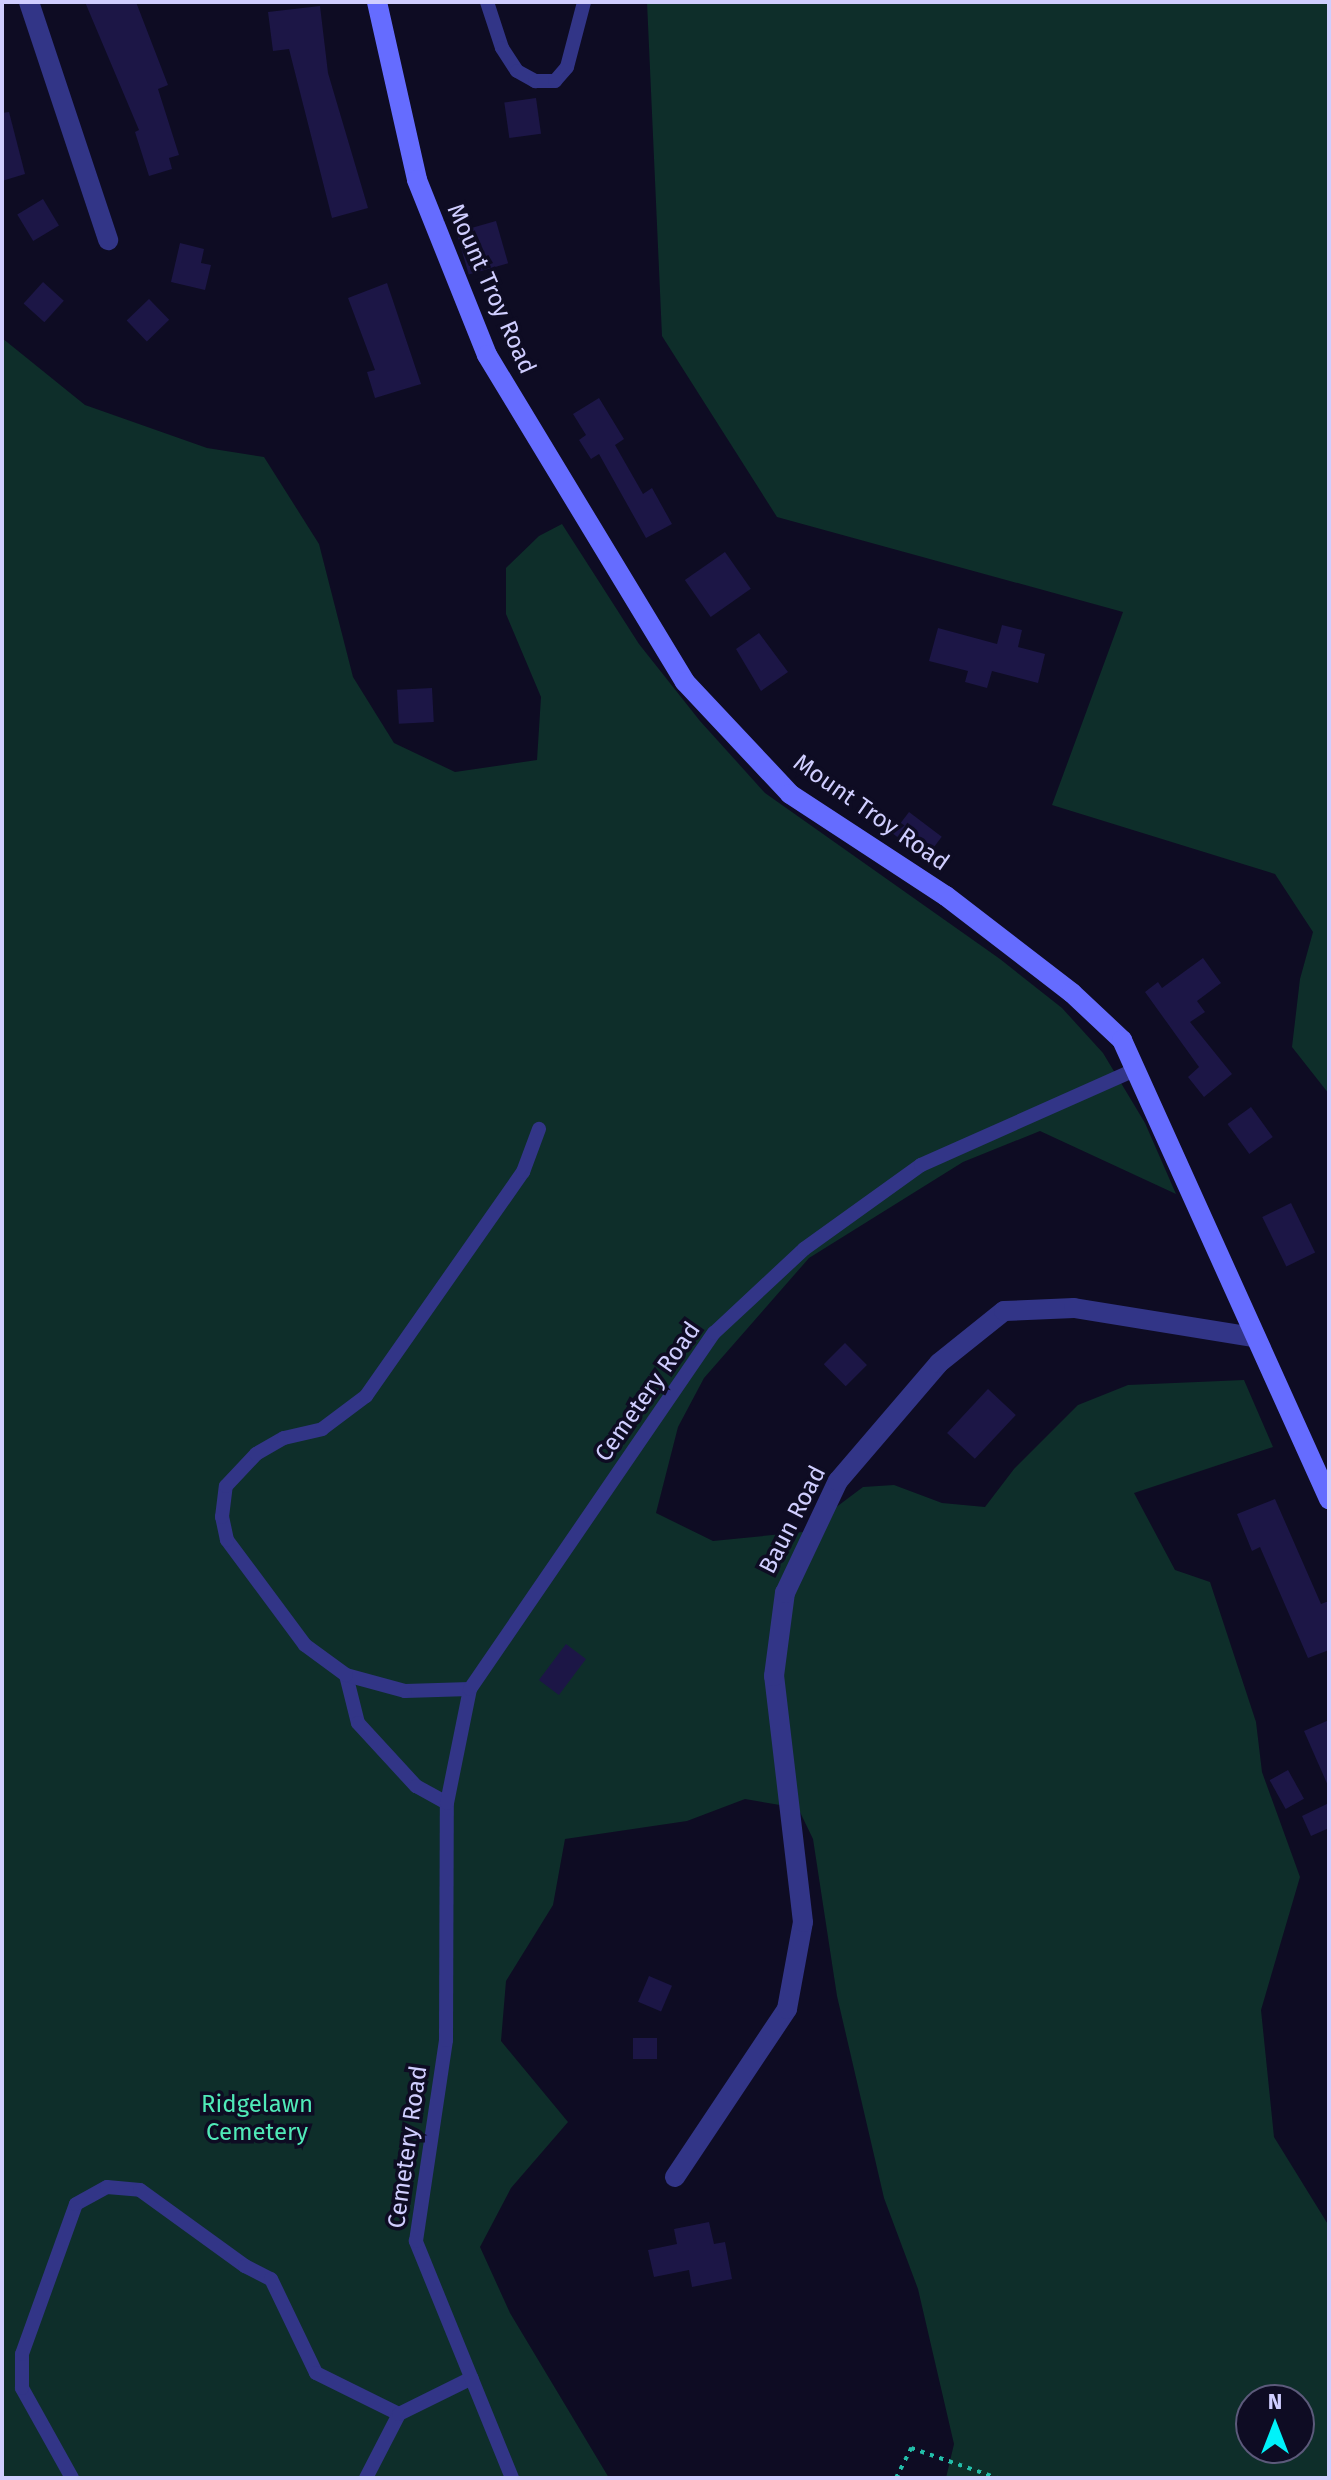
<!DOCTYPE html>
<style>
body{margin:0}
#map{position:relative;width:1331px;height:2480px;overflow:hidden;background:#0e0c23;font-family:"Fira Sans",sans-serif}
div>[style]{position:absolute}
.green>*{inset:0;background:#0e2e2a}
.building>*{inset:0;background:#1c1646;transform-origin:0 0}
.path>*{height:4px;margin-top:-2px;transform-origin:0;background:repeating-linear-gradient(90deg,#23bea9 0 4px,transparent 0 10px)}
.lane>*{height:14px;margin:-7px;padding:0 7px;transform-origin:7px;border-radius:7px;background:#323587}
.street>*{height:20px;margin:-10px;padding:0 10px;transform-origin:10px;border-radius:10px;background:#323587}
.secondary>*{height:20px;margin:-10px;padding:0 10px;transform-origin:10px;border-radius:10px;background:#656cff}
span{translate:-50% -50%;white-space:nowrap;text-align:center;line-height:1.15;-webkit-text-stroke:7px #0e0c23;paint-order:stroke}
.street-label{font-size:24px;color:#d0ceff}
.park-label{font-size:24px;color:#50eab8}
.frame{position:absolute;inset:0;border:4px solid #d0ceff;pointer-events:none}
.north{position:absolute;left:1235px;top:2384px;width:80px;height:80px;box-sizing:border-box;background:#0e0c23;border:2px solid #5c5a7b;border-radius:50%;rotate:0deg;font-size:22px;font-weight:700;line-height:32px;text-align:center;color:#d0ceff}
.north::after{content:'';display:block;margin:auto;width:28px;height:36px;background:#00f2f9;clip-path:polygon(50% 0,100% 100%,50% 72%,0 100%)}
</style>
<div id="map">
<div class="green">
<div style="clip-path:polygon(647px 2px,1329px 2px,1329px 1094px,1292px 1047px,1300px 979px,1313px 932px,1275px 874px,1052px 805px,1123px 612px,777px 517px,662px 336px)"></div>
<div style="clip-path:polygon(evenodd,2px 338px,85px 405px,207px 448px,264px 457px,319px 544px,353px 677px,394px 743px,455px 772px,537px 760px,541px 697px,506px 614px,506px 568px,539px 536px,562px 524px,639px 644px,700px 721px,765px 793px,1000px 959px,1062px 1008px,1103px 1053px,1145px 1123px,1176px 1194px,1040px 1131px,963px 1162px,809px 1258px,704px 1378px,678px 1427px,656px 1513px,713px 1541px,803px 1532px,863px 1487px,894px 1485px,942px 1503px,985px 1507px,1014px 1469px,1078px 1405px,1128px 1385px,1244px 1380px,1273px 1447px,1134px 1493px,1175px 1570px,1210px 1582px,1256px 1722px,1262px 1772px,1300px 1877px,1261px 2010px,1274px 2137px,1329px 2226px,1329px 2478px,946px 2478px,954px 2444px,918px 2289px,884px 2198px,837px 1996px,813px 1839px,798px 1808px,745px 1799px,687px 1821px,565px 1839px,553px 1905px,506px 1981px,501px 2041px,568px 2122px,511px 2188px,480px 2247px,510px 2313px,609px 2478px,2px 2478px,2px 338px,1251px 2400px,1299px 2400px,1299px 2448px,1251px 2448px,1251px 2400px)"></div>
</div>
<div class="building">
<div style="clip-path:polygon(85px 2px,136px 2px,168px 85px,158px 89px,179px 155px,169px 158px,172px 169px,149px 176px,135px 132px,139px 130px)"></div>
<div style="clip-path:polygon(320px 6px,328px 73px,368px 208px,332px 218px,289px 49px,273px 51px,268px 12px)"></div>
<div style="left:536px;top:98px;width:36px;height:32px;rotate:82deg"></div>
<div style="clip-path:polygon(9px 112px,25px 174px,2px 181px,2px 113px)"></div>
<div style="left:43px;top:199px;width:31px;height:30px;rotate:59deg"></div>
<div style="left:496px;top:221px;width:44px;height:41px;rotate:74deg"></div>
<div style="clip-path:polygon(180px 243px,204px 249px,201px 263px,211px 265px,205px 290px,171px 282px)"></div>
<div style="left:43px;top:282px;width:28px;height:29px;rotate:42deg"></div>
<div style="clip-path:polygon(387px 283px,421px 384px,375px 398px,367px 372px,375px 370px,348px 298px)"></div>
<div style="left:149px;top:299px;width:29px;height:31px;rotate:46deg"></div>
<div style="clip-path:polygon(599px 398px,624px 439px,615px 445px,643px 494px,652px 488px,672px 524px,646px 538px,599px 454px,591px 459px,579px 440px,586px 435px,573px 414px)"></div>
<div style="left:725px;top:552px;width:45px;height:49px;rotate:55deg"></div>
<div style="clip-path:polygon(1002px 625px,1022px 630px,1018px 647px,1045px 654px,1038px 683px,992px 671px,987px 688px,965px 682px,968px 671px,929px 661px,938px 628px,997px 644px)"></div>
<div style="clip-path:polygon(759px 633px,788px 672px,761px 691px,736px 649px)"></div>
<div style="left:432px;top:688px;width:34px;height:35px;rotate:87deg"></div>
<div style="left:909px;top:812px;width:41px;height:27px;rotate:37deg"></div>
<div style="clip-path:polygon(1203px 958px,1221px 983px,1197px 1001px,1205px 1012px,1190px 1022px,1232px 1074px,1204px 1097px,1188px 1077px,1199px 1067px,1145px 992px,1158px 982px,1162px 988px)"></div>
<div style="left:1251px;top:1107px;width:37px;height:29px;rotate:54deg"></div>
<div style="left:1291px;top:1203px;width:55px;height:32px;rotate:64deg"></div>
<div style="left:845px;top:1343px;width:31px;height:30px;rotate:45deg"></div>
<div style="left:988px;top:1389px;width:38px;height:60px;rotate:43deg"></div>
<div style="clip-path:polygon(1275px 1499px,1321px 1604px,1329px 1601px,1329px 1650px,1308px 1658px,1260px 1547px,1252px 1551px,1237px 1514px)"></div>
<div style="left:566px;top:1644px;width:25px;height:45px;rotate:37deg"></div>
<div style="clip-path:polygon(1329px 1720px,1329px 1788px,1304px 1731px)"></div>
<div style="left:1288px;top:1770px;width:33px;height:21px;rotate:61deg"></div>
<div style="clip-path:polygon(1329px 1803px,1329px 1828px,1311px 1836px,1302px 1816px)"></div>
<div style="left:649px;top:1976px;width:25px;height:28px;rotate:23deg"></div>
<div style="left:657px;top:2038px;width:21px;height:24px;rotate:90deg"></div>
<div style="clip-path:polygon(709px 2222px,714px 2244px,725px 2242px,732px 2279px,692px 2287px,689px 2270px,654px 2277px,648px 2250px,677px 2244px,674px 2229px)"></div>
</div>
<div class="path">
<div style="left:896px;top:2478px;width:34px;rotate:-63deg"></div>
<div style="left:911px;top:2448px;width:91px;rotate:19.2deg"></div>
</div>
<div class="lane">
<div style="left:487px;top:2px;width:48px;rotate:71.9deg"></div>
<div style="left:502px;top:48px;width:27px;rotate:57deg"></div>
<div style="left:517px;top:71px;width:21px;rotate:29deg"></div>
<div style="left:535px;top:81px;width:20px"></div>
<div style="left:555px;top:81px;width:18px;rotate:-49deg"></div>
<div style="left:567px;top:67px;width:67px;rotate:-75.3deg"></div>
<div style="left:346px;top:1675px;width:49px;rotate:76deg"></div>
<div style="left:358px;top:1723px;width:86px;rotate:47.4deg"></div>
<div style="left:416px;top:1786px;width:35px;rotate:29deg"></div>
<div style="left:470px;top:1689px;width:65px;rotate:178.2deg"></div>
<div style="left:405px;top:1691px;width:61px;rotate:-164.8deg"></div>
<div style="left:346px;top:1675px;width:51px;rotate:-143.8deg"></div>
<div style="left:305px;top:1645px;width:131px;rotate:-126.6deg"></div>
<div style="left:227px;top:1540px;width:24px;rotate:-102deg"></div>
<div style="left:222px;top:1517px;width:31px;rotate:-83deg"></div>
<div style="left:226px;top:1486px;width:44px;rotate:-46.8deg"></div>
<div style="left:256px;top:1454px;width:32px;rotate:-30deg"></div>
<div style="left:284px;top:1438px;width:39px;rotate:-13deg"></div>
<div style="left:322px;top:1429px;width:55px;rotate:-36.9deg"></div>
<div style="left:366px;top:1396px;width:274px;rotate:-55deg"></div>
<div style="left:523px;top:1172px;width:46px;rotate:-69.6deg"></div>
<div style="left:72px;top:2478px;width:103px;rotate:-119.1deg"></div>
<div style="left:22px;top:2388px;width:34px;rotate:-90deg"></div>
<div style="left:22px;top:2354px;width:159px;rotate:-70.2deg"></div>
<div style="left:76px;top:2204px;width:35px;rotate:-29deg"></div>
<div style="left:107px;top:2187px;width:33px;rotate:5deg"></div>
<div style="left:140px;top:2190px;width:130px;rotate:35.9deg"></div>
<div style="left:245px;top:2266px;width:29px;rotate:27deg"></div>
<div style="left:271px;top:2279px;width:104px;rotate:64.4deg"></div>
<div style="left:316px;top:2373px;width:93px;rotate:26.3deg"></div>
<div style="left:366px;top:2478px;width:72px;rotate:-62.7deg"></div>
<div style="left:399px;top:2414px;width:81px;rotate:-26.3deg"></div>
<div style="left:512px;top:2478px;width:256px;rotate:-112.1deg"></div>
<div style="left:416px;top:2241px;width:203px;rotate:-81.5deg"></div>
<div style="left:446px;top:2040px;width:237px;rotate:-89.8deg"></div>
<div style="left:447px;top:1803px;width:116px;rotate:-78.6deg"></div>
<div style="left:470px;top:1689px;width:432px;rotate:-55.6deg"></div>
<div style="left:714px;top:1333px;width:123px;rotate:-43deg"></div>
<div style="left:804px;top:1249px;width:144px;rotate:-35.7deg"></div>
<div style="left:921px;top:1165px;width:233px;rotate:-24deg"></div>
</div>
<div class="street">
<div style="left:29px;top:2px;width:251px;rotate:71.6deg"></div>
<div style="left:675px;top:2177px;width:202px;rotate:-56.3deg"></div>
<div style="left:787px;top:2009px;width:88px;rotate:-79.6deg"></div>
<div style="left:803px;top:1922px;width:248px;rotate:-96.7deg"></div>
<div style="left:774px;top:1676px;width:84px;rotate:-82.5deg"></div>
<div style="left:785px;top:1593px;width:124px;rotate:-64.7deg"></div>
<div style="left:838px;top:1481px;width:155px;rotate:-49.4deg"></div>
<div style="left:939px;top:1363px;width:83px;rotate:-38.7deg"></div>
<div style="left:1004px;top:1311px;width:70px;rotate:-2.5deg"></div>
<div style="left:1074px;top:1308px;width:182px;rotate:9.2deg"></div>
</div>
<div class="secondary">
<div style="left:377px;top:2px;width:182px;rotate:77.3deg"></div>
<div style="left:417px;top:180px;width:188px;rotate:68.2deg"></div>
<div style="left:487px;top:355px;width:382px;rotate:58.8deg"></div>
<div style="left:685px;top:682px;width:154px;rotate:46.8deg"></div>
<div style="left:790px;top:794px;width:186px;rotate:33.2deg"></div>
<div style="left:946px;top:896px;width:159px;rotate:37.6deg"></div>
<div style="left:1072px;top:993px;width:69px;rotate:43.2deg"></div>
<div style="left:1122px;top:1040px;width:504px;rotate:65.73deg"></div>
</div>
<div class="street-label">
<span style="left:491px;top:289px;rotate:66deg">Mount Troy Road</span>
<span style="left:871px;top:813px;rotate:35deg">Mount Troy Road</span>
<span style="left:648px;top:1392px;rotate:-55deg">Cemetery Road</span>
<span style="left:793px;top:1520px;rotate:-63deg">Baun Road</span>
<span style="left:408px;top:2147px;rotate:-82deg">Cemetery Road</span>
</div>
<div class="park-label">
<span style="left:257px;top:2119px">Ridgelawn<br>Cemetery</span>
</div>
<div class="frame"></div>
<div class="north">N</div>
</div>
